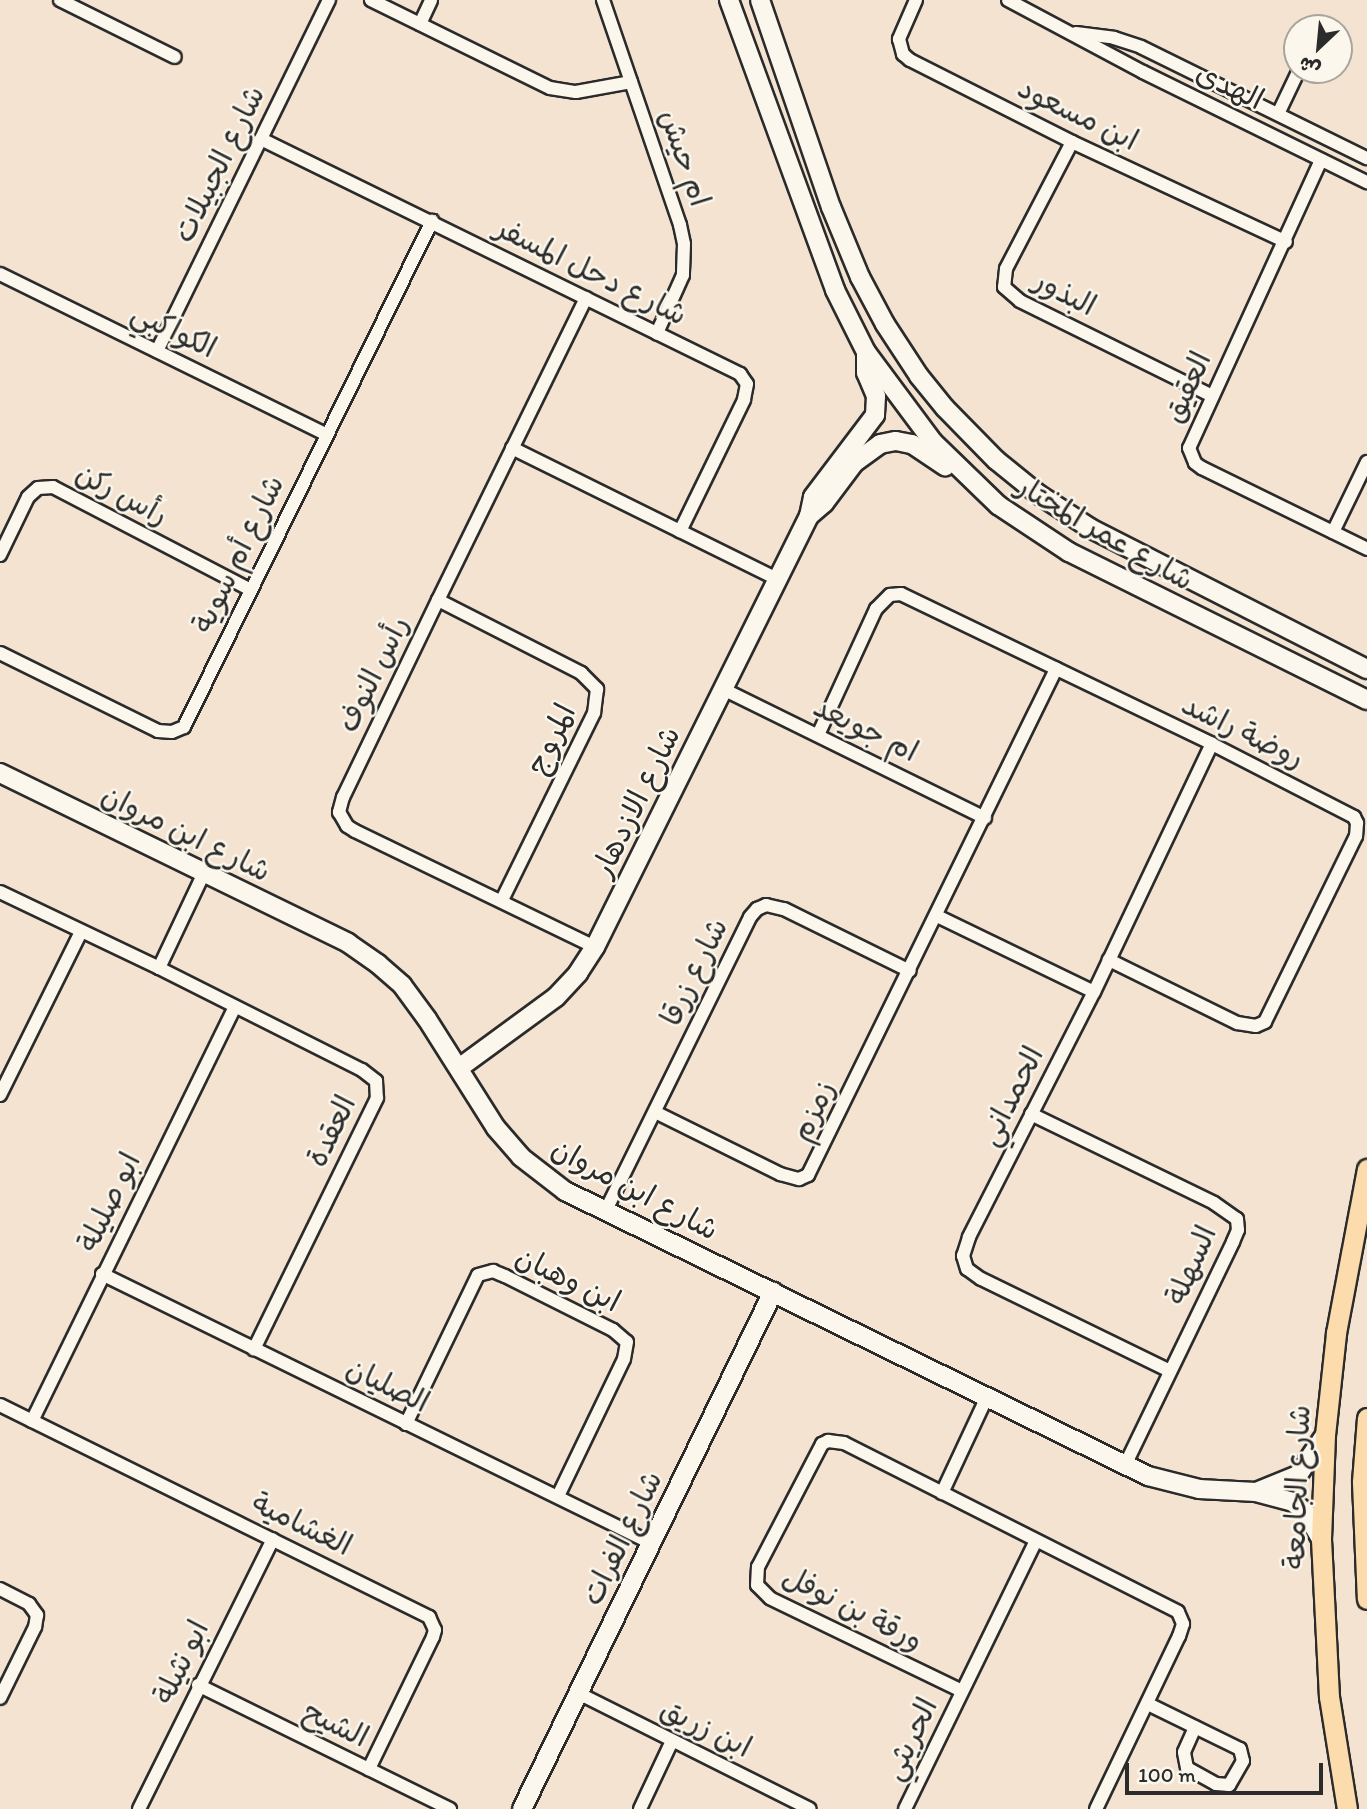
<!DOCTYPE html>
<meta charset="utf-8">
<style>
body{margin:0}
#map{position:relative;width:1367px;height:1809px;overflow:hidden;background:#f3e3d0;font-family:Itim,"Playpen Sans Arabic",sans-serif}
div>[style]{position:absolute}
.roads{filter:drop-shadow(2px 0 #2b2b2b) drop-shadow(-2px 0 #2b2b2b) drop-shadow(0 2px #2b2b2b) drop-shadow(0 -2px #2b2b2b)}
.street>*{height:12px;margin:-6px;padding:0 6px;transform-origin:6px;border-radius:6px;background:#fbf7ec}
.secondary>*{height:18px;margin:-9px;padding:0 9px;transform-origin:9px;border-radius:9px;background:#fbf7ec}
.primary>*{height:19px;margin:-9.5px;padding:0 9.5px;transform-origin:9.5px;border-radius:9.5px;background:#fcdcac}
span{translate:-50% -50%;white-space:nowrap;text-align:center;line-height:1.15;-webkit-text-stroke:5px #fbf7ec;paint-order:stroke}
.street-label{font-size:30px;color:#2b2b2b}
.north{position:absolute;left:1283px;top:14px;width:70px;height:70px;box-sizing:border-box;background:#fbf7ec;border:2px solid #a8a59f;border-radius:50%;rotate:206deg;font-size:19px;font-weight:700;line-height:28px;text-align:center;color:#2b2b2b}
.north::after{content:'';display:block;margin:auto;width:24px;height:32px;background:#2b2b2b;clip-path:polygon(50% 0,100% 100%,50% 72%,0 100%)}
.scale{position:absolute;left:1125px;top:1763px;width:198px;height:32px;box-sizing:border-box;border:4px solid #2b2b2b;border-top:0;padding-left:9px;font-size:21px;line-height:24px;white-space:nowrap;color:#2b2b2b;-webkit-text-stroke:5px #fbf7ec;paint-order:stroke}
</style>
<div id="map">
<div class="roads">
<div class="street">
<div style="left:60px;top:0;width:128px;rotate:26.4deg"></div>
<div style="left:371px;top:0;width:199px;rotate:26.2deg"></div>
<div style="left:550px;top:88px;width:26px;rotate:9deg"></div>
<div style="left:576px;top:92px;width:56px;rotate:-10.3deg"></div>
<div style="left:603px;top:0;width:238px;rotate:71.1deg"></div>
<div style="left:680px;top:225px;width:19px;rotate:78deg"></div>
<div style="left:684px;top:244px;width:31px;rotate:92deg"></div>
<div style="left:683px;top:275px;width:64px;rotate:114.1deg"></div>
<div style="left:916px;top:0;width:43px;rotate:113.6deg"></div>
<div style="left:899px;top:39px;width:16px;rotate:75deg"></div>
<div style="left:903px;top:54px;width:9px;rotate:41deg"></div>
<div style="left:910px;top:60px;width:182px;rotate:26.8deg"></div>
<div style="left:1072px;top:142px;width:236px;rotate:25deg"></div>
<div style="left:1008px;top:0;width:153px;rotate:28.1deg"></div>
<div style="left:1143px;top:72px;width:250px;rotate:26.2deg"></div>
<div style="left:420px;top:24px;width:26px;rotate:-65deg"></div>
<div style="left:1076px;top:33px;width:38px;rotate:7deg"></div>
<div style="left:1114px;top:38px;width:28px;rotate:18deg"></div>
<div style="left:1141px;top:47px;width:252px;rotate:26.2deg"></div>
<div style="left:1278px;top:114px;width:49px;rotate:-64.5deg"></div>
<div style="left:261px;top:139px;width:534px;rotate:26.13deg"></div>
<div style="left:740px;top:374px;width:12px;rotate:55deg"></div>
<div style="left:747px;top:384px;width:16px;rotate:101deg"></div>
<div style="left:744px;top:400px;width:146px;rotate:116deg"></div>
<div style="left:1072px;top:142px;width:143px;rotate:117.5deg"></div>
<div style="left:1006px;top:269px;width:18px;rotate:96deg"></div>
<div style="left:1004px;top:287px;width:21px;rotate:41deg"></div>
<div style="left:1020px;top:301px;width:214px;rotate:26.3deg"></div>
<div style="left:1321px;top:160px;width:317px;rotate:114.6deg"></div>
<div style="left:1189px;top:448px;width:16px;rotate:68deg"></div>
<div style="left:1195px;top:463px;width:9px;rotate:36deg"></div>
<div style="left:1202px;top:468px;width:184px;rotate:26.1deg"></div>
<div style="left:0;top:274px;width:362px;rotate:26.2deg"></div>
<div style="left:586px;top:298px;width:336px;rotate:116.1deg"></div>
<div style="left:438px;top:600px;width:219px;rotate:115.7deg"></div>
<div style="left:343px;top:797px;width:16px;rotate:105deg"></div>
<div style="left:339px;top:812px;width:16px;rotate:60deg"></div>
<div style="left:347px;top:826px;width:9px;rotate:32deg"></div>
<div style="left:355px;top:831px;width:267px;rotate:25.8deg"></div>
<div style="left:157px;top:351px;width:391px;rotate:-63.9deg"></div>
<div style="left:512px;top:448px;width:296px;rotate:26.3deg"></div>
<div style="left:1333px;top:532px;width:78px;rotate:-64.1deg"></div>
<div style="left:0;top:555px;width:64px;rotate:-64.2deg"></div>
<div style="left:28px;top:497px;width:13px;rotate:-42deg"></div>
<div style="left:38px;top:488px;width:15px;rotate:-4deg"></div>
<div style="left:53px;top:487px;width:221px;rotate:27.5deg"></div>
<div style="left:438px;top:600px;width:161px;rotate:27deg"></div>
<div style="left:581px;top:673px;width:23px;rotate:45deg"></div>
<div style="left:597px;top:689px;width:24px;rotate:97deg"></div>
<div style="left:594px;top:713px;width:208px;rotate:116.2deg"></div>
<div style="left:0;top:653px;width:176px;rotate:26.3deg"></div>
<div style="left:158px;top:731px;width:14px;rotate:4deg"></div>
<div style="left:172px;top:732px;width:13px;rotate:-23deg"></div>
<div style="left:184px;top:727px;width:564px;rotate:-63.89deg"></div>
<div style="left:723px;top:689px;width:292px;rotate:26.2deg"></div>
<div style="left:818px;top:735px;width:139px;rotate:-65.3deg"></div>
<div style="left:876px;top:609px;width:20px;rotate:-45deg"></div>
<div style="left:890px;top:595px;width:11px;rotate:-5deg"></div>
<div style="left:901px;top:594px;width:345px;rotate:25.7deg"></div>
<div style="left:1212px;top:744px;width:160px;rotate:27.2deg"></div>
<div style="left:1354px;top:817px;width:7px;rotate:63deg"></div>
<div style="left:1357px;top:823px;width:13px;rotate:94deg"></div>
<div style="left:1356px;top:836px;width:207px;rotate:116.1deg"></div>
<div style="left:1265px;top:1022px;width:10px;rotate:156deg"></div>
<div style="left:1256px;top:1026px;width:19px;rotate:-171deg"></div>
<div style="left:1237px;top:1023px;width:143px;rotate:-153.8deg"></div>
<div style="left:0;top:892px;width:176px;rotate:25.5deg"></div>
<div style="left:159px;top:968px;width:227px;rotate:26.7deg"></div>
<div style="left:362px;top:1070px;width:18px;rotate:38deg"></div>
<div style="left:376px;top:1081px;width:17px;rotate:87deg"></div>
<div style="left:377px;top:1098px;width:280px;rotate:116.1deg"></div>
<div style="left:937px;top:916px;width:174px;rotate:25.8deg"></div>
<div style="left:159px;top:968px;width:105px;rotate:-64.7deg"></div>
<div style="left:0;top:1095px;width:182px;rotate:-63.6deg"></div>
<div style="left:655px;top:1112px;width:140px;rotate:26.4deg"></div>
<div style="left:780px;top:1174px;width:20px;rotate:15deg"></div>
<div style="left:799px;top:1179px;width:10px;rotate:-24deg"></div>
<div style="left:808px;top:1175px;width:564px;rotate:-63.89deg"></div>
<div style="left:1031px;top:1114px;width:203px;rotate:25.9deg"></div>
<div style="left:1214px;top:1203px;width:28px;rotate:35deg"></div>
<div style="left:1237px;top:1219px;width:11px;rotate:85deg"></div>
<div style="left:1238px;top:1230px;width:13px;rotate:113deg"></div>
<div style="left:1233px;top:1242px;width:248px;rotate:115.8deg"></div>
<div style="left:606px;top:1210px;width:326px;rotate:-63.8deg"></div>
<div style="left:750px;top:917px;width:11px;rotate:-49deg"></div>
<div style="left:757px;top:909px;width:10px;rotate:-24deg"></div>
<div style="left:766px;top:905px;width:18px;rotate:13deg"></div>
<div style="left:784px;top:909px;width:140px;rotate:26.2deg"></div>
<div style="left:102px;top:1274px;width:611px;rotate:26.1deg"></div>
<div style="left:1170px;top:1371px;width:210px;rotate:-154deg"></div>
<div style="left:981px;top:1279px;width:17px;rotate:-144deg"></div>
<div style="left:967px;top:1269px;width:14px;rotate:-107deg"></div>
<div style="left:963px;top:1256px;width:20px;rotate:-72deg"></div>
<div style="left:969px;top:1237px;width:275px;rotate:-63deg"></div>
<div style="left:1094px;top:992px;width:275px;rotate:-64.6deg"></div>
<div style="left:0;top:1405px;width:479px;rotate:26.3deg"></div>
<div style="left:429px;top:1617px;width:14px;rotate:65deg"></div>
<div style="left:435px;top:1630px;width:7px;rotate:106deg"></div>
<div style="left:433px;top:1637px;width:147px;rotate:115.9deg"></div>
<div style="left:32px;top:1421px;width:461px;rotate:-63.9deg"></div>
<div style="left:406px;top:1424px;width:165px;rotate:-64.2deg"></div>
<div style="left:478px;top:1275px;width:16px;rotate:-15deg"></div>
<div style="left:493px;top:1271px;width:13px;rotate:23deg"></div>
<div style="left:505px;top:1276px;width:121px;rotate:26.6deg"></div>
<div style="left:613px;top:1330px;width:18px;rotate:41deg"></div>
<div style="left:627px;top:1342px;width:17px;rotate:100deg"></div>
<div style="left:624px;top:1359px;width:152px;rotate:115.7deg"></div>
<div style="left:942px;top:1493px;width:106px;rotate:-64.9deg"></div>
<div style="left:0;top:1589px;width:33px;rotate:27deg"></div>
<div style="left:29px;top:1604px;width:14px;rotate:54deg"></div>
<div style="left:37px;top:1615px;width:12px;rotate:99deg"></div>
<div style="left:35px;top:1627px;width:79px;rotate:116.2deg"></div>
<div style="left:198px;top:1685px;width:281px;rotate:26.2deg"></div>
<div style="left:962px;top:1691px;width:213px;rotate:-154.2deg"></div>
<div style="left:770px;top:1598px;width:18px;rotate:-135deg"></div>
<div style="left:757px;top:1585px;width:18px;rotate:-87deg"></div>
<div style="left:758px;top:1567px;width:139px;rotate:-62.5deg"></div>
<div style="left:822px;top:1444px;width:7px;rotate:-27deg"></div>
<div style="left:828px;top:1441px;width:16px;rotate:7deg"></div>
<div style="left:844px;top:1443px;width:374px;rotate:26.8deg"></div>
<div style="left:1178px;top:1612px;width:13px;rotate:67deg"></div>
<div style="left:1183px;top:1624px;width:13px;rotate:108deg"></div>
<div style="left:1179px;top:1636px;width:192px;rotate:115.6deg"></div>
<div style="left:578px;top:1693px;width:259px;rotate:26.6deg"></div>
<div style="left:1148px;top:1704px;width:102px;rotate:26.1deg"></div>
<div style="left:1240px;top:1749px;width:12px;rotate:76deg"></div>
<div style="left:1243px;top:1761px;width:28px;rotate:120deg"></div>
<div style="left:1229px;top:1785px;width:13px;rotate:-176deg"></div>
<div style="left:1216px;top:1784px;width:33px;rotate:-151deg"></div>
<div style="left:1187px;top:1768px;width:16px;rotate:-101deg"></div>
<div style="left:1184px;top:1752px;width:27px;rotate:-66deg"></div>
<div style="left:139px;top:1809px;width:301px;rotate:-63.6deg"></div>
<div style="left:640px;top:1809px;width:75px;rotate:-64.8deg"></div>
<div style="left:905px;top:1809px;width:298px;rotate:-64deg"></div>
</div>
<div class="secondary">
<div style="left:729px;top:0;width:309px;rotate:69.9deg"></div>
<div style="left:835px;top:290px;width:69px;rotate:63.4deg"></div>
<div style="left:866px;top:352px;width:112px;rotate:53.3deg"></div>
<div style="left:933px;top:442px;width:91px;rotate:44.1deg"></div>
<div style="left:998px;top:505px;width:85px;rotate:33.5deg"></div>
<div style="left:1069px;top:552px;width:333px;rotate:26.4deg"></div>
<div style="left:760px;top:0;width:219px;rotate:71.1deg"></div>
<div style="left:831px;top:207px;width:76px;rotate:67.5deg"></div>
<div style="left:860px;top:277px;width:53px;rotate:62deg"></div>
<div style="left:885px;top:324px;width:62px;rotate:56.8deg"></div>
<div style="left:919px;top:376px;width:41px;rotate:50.9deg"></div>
<div style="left:945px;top:408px;width:73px;rotate:45.6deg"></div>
<div style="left:996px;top:460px;width:54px;rotate:39deg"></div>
<div style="left:1038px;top:494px;width:62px;rotate:33.2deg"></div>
<div style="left:1090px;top:528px;width:311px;rotate:27deg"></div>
<div style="left:809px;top:516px;width:20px;rotate:-41deg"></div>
<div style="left:824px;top:503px;width:50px;rotate:-53.1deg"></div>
<div style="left:854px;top:463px;width:32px;rotate:-36deg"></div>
<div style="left:880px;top:444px;width:16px;rotate:-11deg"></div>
<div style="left:896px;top:441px;width:16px;rotate:11deg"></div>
<div style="left:912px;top:444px;width:40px;rotate:34deg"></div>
<div style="left:0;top:773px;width:387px;rotate:26deg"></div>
<div style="left:348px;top:943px;width:37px;rotate:35deg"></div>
<div style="left:378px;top:964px;width:32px;rotate:41deg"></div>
<div style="left:402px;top:985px;width:42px;rotate:53.7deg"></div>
<div style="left:427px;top:1019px;width:129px;rotate:57.7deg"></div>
<div style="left:496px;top:1128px;width:38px;rotate:49deg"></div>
<div style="left:521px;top:1157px;width:56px;rotate:37.7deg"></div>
<div style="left:565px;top:1191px;width:649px;rotate:26.05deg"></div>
<div style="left:1148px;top:1476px;width:53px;rotate:14.3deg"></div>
<div style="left:1199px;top:1489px;width:57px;rotate:3deg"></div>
<div style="left:1256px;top:1492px;width:38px;rotate:15deg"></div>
<div style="left:1293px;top:1502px;width:17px;rotate:40deg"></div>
<div style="left:1306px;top:1513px;width:30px;rotate:60deg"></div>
<div style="left:459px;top:1068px;width:120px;rotate:-36.2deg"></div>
<div style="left:556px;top:997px;width:33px;rotate:-47deg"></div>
<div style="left:578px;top:973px;width:31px;rotate:-57deg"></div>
<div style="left:595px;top:947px;width:481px;rotate:-63.6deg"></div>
<div style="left:809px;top:516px;width:19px;rotate:-78deg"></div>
<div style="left:813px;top:497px;width:103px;rotate:-52.9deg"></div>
<div style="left:875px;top:415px;width:19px;rotate:-87deg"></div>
<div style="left:876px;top:396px;width:25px;rotate:-113deg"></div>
<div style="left:866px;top:373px;width:21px;rotate:-90deg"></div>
<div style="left:1256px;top:1492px;width:45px;rotate:-22deg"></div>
<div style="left:1298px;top:1475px;width:48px;rotate:-56deg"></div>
<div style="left:522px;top:1809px;width:575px;rotate:-64.1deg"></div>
</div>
<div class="primary">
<div style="left:1367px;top:1418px;width:64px;rotate:94.5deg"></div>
<div style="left:1362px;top:1482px;width:117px;rotate:87.6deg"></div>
<div style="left:1347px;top:1809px;width:113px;rotate:-99.1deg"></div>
<div style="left:1329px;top:1697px;width:158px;rotate:-92.9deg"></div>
<div style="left:1321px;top:1539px;width:104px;rotate:-87.8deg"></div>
<div style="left:1325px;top:1435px;width:103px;rotate:-83.8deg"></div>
<div style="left:1336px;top:1333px;width:167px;rotate:-79.3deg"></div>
</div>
</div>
<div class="street-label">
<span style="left:1230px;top:86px;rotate:26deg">الهدى</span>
<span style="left:1078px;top:114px;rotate:26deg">ابن مسعود</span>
<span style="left:685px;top:158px;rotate:71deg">ام حيش</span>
<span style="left:219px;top:164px;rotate:-64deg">شارع الجبيلات</span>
<span style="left:591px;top:271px;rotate:26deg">شارع دحل المسفر</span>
<span style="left:1065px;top:293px;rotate:27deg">البذور</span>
<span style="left:174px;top:330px;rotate:26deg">الكواكبي</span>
<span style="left:1187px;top:387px;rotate:-65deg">العقيق</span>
<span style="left:122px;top:494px;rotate:28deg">رأس ركن</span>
<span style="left:1105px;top:533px;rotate:30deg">شارع عمر المختار</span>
<span style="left:238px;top:554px;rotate:-64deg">شارع أم سوية</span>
<span style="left:373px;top:674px;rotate:-64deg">رأس النوف</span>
<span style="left:866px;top:729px;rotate:26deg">ام جويعد</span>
<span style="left:1243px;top:731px;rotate:26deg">روضة راشد</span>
<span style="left:551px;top:739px;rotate:-64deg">المروج</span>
<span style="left:636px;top:802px;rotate:-64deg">شارع الازدهار</span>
<span style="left:186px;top:833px;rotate:26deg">شارع ابن مروان</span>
<span style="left:694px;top:972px;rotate:-64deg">شارع زرقا</span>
<span style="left:1011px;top:1096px;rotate:-63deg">الحمداني</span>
<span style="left:813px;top:1111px;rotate:-64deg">زمزم</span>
<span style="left:331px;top:1131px;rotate:-64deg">العقدة</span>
<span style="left:635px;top:1189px;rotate:28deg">شارع ابن مروان</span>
<span style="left:109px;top:1202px;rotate:-64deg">ابو صليلة</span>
<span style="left:1191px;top:1265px;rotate:-66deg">السهلة</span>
<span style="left:568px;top:1279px;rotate:26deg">ابن وهبان</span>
<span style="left:388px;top:1385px;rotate:26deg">الصليان</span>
<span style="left:1297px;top:1487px;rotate:-88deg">شارع الجامعة</span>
<span style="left:302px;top:1524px;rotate:26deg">الغشامية</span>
<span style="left:622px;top:1538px;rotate:-64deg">شارع الفرات</span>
<span style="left:853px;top:1608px;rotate:27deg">ورقة بن نوفل</span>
<span style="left:181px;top:1662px;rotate:-64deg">ابو نثيلة</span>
<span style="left:336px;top:1724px;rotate:26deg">الشيح</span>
<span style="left:706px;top:1728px;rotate:26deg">ابن زريق</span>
<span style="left:910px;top:1739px;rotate:-64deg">الحريثي</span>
</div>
<div class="north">ش</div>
<div class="scale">100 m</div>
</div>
